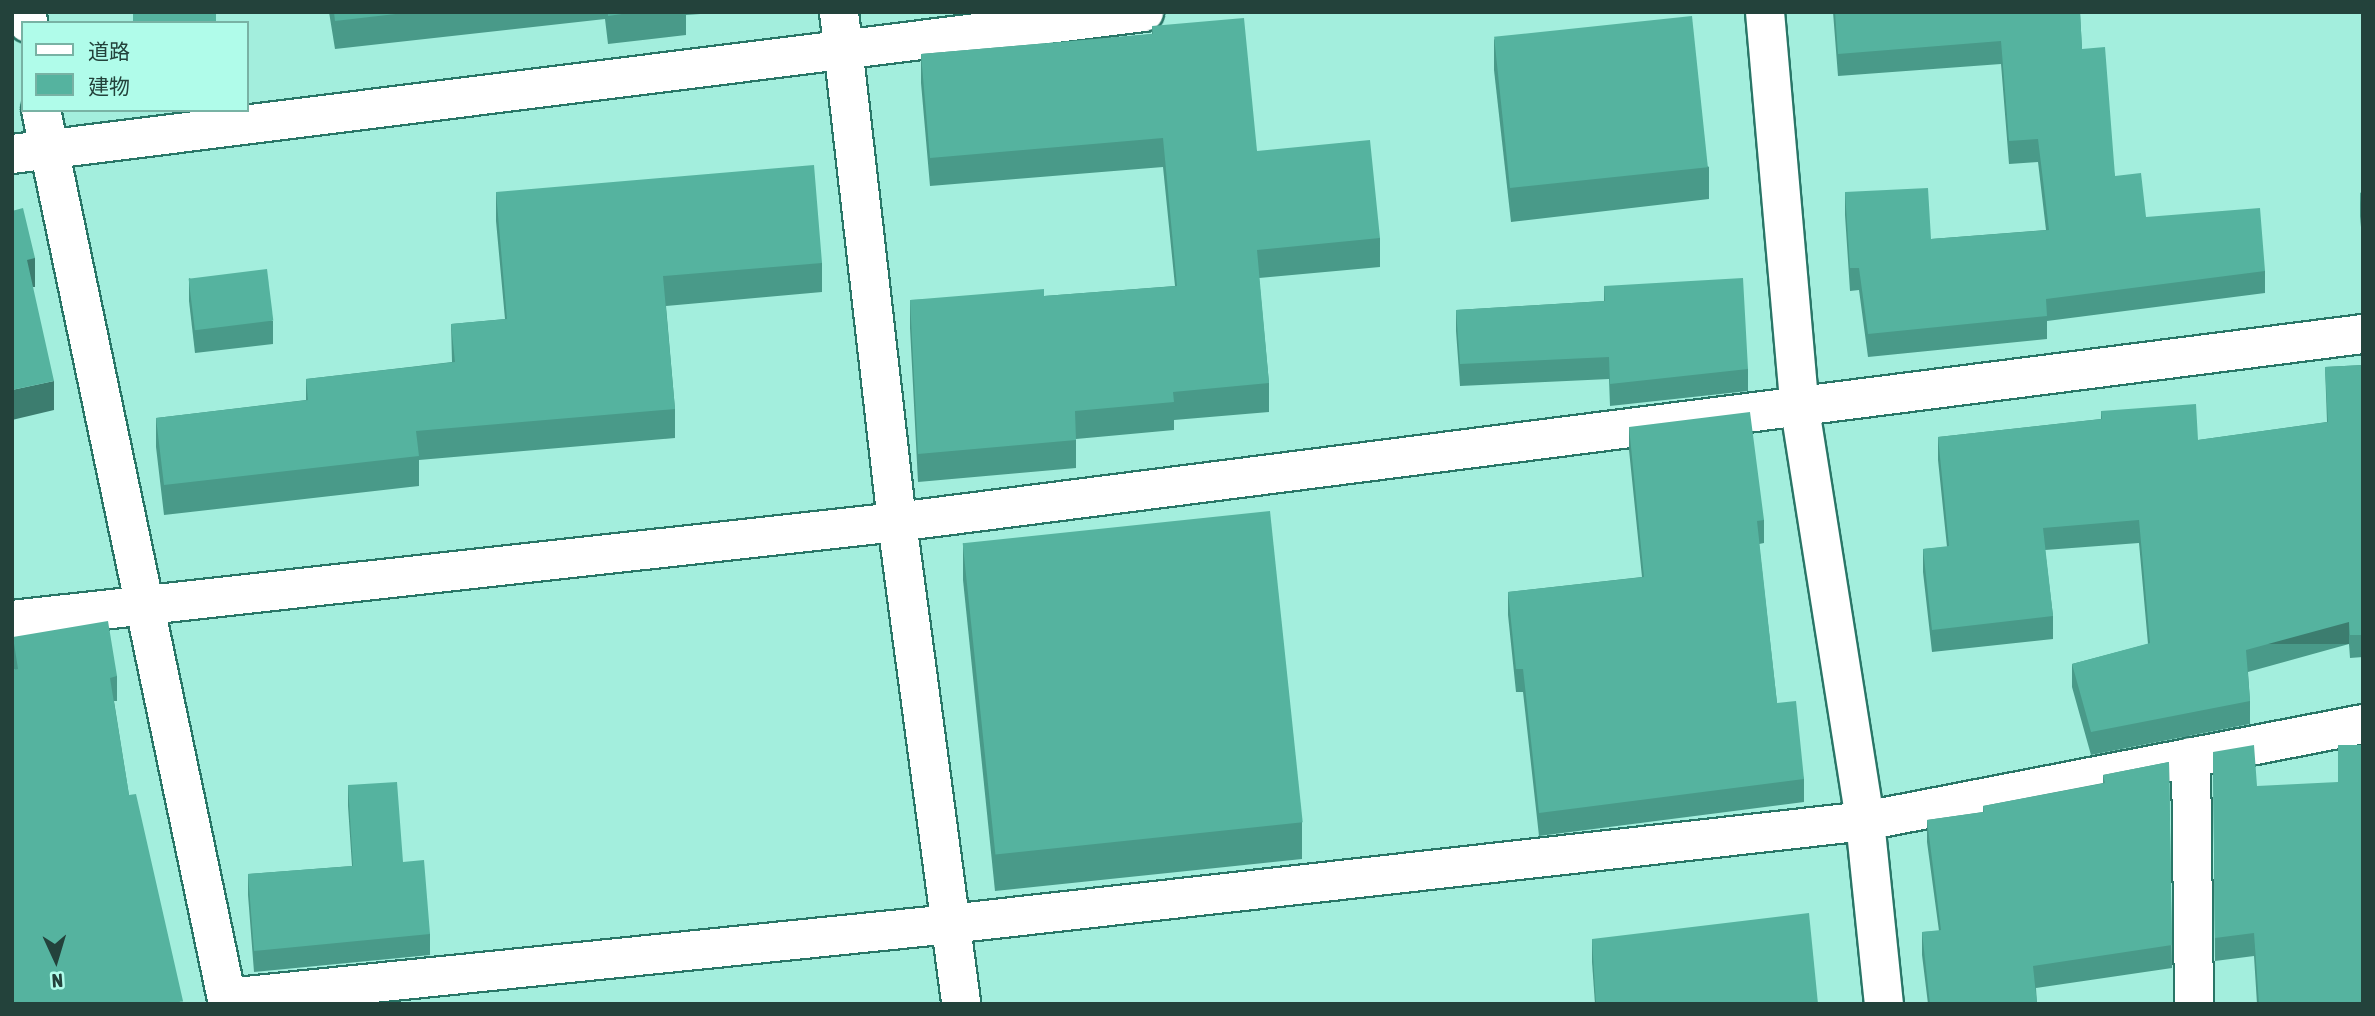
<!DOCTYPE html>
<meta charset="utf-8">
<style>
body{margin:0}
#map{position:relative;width:2375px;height:1016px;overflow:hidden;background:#a3eedd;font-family:"Asap Condensed","Noto Sans JP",sans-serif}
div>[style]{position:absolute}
.roads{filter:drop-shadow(2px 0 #297667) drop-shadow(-2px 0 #297667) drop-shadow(0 2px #297667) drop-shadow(0 -2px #297667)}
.street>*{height:38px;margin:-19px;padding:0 19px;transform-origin:19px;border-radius:19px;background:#fff}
.wall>*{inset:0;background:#499a89}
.shaded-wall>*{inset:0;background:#3c7d6f;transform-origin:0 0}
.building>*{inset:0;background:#55b39f;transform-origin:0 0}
span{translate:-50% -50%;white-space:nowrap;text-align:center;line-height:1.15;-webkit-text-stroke:7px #b0fcea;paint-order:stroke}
.frame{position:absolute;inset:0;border:14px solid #23423b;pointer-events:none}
.legend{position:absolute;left:21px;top:21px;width:228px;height:91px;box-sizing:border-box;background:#b0fcea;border:2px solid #78b2a4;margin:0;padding:9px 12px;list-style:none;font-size:21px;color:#23423b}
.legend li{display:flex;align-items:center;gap:14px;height:35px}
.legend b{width:35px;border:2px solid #78b2a4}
.north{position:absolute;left:21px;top:925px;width:70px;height:70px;-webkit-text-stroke:5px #b0fcea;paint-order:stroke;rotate:176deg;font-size:19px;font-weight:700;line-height:28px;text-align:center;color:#23423b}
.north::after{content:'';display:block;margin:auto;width:24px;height:32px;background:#23423b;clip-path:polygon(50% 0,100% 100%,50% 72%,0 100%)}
</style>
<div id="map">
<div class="roads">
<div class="street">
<div style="left:27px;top:12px;width:11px;rotate:85deg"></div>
<div style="left:839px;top:12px;width:513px;rotate:83.51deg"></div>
<div style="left:897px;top:522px;width:486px;rotate:82.4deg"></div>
<div style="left:1765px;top:12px;width:392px;rotate:85deg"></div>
<div style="left:1799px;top:403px;width:423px;rotate:81deg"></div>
<div style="left:1865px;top:821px;width:184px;rotate:84.1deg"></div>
<div style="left:41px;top:110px;width:913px;rotate:78.19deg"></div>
<div style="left:12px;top:154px;width:1141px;rotate:-7.15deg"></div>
<div style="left:12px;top:620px;width:890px;rotate:-6.32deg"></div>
<div style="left:897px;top:522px;width:1478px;rotate:-7.31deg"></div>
<div style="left:2191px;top:757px;width:247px;rotate:89.3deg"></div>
<div style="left:227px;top:998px;width:727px;rotate:-5.84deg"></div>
<div style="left:950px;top:924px;width:921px;rotate:-6.42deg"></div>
<div style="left:1865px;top:821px;width:507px;rotate:-11.02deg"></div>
</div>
</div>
<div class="wall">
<div style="clip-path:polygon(329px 12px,729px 12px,686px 15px,686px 35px,608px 44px,605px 19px,335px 49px)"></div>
<div style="clip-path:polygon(1833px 12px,2080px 12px,2082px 49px,2115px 176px,2146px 217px,2265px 271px,2265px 293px,2047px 321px,2047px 339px,1868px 357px,1859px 290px,1850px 291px,1845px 215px,1845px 192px,1931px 239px,2046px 230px,2038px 162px,2009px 164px,2001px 64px,1838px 76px)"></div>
<div style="clip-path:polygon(1152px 26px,1257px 151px,1380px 238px,1380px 267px,1259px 278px,1269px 383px,1269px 412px,1174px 420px,1174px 430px,1076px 439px,1076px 468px,918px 482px,910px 328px,910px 300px,1044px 296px,1175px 286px,1163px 167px,930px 186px,921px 83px,921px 54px,1152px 34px)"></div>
<div style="clip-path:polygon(1494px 39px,1709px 167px,1709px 199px,1511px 222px,1494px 70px)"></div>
<div style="clip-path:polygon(496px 192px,822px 263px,822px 292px,666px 306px,675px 409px,675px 438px,419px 460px,419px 486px,164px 515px,156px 447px,156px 418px,306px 400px,306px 379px,452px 362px,451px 324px,505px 319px,496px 221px)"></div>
<div style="clip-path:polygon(2363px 192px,2363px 250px,2360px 216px,2360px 193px)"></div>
<div style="clip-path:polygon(189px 278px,273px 321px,273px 344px,195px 353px,189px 301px)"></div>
<div style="clip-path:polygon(1604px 286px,1748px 369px,1748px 391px,1610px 406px,1609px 379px,1460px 386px,1456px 331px,1456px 310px,1604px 301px)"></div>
<div style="clip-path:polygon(2363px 365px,2363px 657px,2350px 658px,2349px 644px,2248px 672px,2250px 701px,2250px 724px,2091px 755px,2072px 687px,2072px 664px,2148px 644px,2139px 543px,2045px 550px,2053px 616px,2053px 639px,1932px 652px,1923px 572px,1923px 549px,1947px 547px,1938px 460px,1938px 437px,2101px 419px,2101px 411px,2198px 440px,2327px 422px,2325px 367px)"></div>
<div style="clip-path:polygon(1629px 427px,1764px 520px,1764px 543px,1759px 544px,1777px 703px,1804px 779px,1804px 802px,1539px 836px,1523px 692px,1516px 692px,1508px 615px,1508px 592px,1642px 577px,1629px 450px)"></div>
<div style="clip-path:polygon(963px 543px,1302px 822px,1302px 859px,995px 891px,963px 580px)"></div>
<div style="clip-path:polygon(13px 637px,117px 676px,117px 701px,114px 701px,129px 795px,183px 1004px,14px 669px,13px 661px)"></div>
<div style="clip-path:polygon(2213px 752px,2363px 1004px,2257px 1004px,2254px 956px,2215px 961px)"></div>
<div style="clip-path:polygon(2169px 762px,2172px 968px,2036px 988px,2037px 1004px,1928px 1004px,1922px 955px,1922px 932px,1939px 931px,1927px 842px,1927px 820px,1983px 812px,1983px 806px,2103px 783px,2103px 775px)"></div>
<div style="clip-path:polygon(348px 785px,430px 934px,430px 955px,254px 972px,248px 895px,248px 874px,352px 866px,348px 806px)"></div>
<div style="clip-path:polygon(1592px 939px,1818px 1004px,1595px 1004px,1592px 962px)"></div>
</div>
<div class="shaded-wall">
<div style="left:35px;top:258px;width:29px;height:8px;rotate:90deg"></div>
<div style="clip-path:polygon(54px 381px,54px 410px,12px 420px,12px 390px)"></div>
<div style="left:2349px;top:622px;width:22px;height:107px;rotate:90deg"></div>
</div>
<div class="building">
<div style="left:133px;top:12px;width:83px;height:11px"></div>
<div style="clip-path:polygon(334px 12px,413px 12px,335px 21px)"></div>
<div style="clip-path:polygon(608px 12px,636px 12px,608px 16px)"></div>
<div style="clip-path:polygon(1835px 12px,2080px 12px,2082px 49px,2105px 47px,2115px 176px,2141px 173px,2146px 217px,2260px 208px,2265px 271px,2046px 299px,2047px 316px,1868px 334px,1859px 268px,1850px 268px,1845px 192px,1928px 188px,1931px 239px,2049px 230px,2038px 139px,2009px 141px,2001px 41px,1838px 54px)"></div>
<div style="left:1692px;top:16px;width:152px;height:199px;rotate:84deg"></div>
<div style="clip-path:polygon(1244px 18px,1257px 151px,1370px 140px,1380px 238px,1257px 250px,1269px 383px,1173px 392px,1174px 402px,1075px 411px,1076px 440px,918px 454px,910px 300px,1044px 289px,1044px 296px,1177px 286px,1163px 138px,930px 158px,921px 54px,1153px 34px,1152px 26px)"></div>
<div style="clip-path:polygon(814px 165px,822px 263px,663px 276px,675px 409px,416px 431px,419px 456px,164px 485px,156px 418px,308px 400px,306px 379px,455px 362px,451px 324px,507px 319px,496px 192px)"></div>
<div style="clip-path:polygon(2363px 192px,2363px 227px,2360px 193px)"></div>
<div style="clip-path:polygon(23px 208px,35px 258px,27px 260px,54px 381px,12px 390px,12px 211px)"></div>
<div style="left:267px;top:269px;width:52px;height:79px;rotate:83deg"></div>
<div style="clip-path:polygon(1743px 278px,1748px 369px,1610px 384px,1609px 357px,1460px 364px,1456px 310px,1605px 301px,1604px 286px)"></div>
<div style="clip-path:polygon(2363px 365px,2363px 635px,2350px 635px,2349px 622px,2246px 650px,2250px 701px,2091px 732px,2072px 664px,2150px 643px,2139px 520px,2043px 528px,2053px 616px,1932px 630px,1923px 549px,1949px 546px,1938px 437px,2102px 419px,2101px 411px,2196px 404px,2198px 440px,2328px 422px,2325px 367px)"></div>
<div style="clip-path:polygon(1750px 412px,1764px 520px,1757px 521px,1777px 703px,1796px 701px,1804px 779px,1539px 813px,1523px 669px,1516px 669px,1508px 592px,1644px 577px,1629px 427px)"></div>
<div style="left:1270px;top:511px;width:313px;height:309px;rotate:84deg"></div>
<div style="clip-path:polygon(108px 621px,117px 676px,110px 678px,129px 795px,136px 794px,183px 1001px,172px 1004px,12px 1004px,12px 670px,18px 669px,13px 637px)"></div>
<div style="clip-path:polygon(2254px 745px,2257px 786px,2338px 782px,2338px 745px,2363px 745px,2363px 1004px,2259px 1004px,2254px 933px,2215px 938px,2213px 752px)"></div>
<div style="clip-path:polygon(2169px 762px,2172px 945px,2033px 966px,2037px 1004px,1930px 1004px,1922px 932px,1941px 930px,1927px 820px,1984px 812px,1983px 806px,2105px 783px,2103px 775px)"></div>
<div style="clip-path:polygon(397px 782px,403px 862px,424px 860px,430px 934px,254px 951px,248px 874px,353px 866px,348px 785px)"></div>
<div style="clip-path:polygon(1809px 913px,1818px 1004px,1596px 1004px,1592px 939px)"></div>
</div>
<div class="frame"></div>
<ul class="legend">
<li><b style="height:9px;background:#fff"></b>道路</li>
<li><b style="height:19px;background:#55b39f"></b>建物</li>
</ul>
<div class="north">N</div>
</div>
